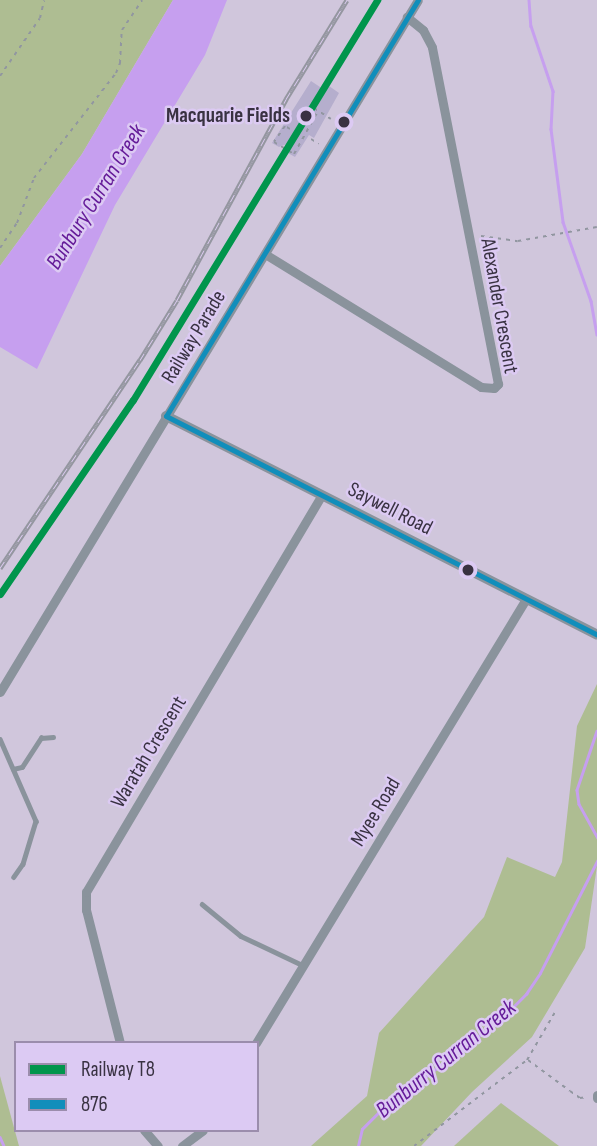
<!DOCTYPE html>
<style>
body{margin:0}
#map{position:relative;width:597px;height:1146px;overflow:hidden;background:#d0c6dc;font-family:"Sofia Sans Condensed",sans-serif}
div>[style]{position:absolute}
.green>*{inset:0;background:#aebd92}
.water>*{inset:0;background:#c69fef}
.stream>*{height:2.5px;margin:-1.25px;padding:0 1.25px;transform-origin:1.25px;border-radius:1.25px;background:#c69fef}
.building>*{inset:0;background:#b5aecd}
.path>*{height:2px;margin-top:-1px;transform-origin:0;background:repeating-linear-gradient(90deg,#9196a0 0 3.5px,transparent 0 8.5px)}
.service>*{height:4.5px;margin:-2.25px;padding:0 2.25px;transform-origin:2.25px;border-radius:2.25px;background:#8a939c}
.minor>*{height:9px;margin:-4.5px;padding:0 4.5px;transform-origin:4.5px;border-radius:4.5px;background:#8a939c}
.tertiary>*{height:10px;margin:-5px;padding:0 5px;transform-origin:5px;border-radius:5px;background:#8a939c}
.rail>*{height:5px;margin-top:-2.5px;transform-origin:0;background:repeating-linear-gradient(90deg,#dccaf3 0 8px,#9496a0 0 16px);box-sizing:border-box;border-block:2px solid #9496a0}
.bus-1>*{height:5px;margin:-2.5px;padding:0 2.5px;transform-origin:2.5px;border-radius:2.5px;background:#118ebb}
.rail-1>*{height:7px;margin:-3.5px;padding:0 3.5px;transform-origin:3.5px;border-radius:3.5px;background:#00954c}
.dots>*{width:19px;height:19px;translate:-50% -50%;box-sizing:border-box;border:4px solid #dccaf3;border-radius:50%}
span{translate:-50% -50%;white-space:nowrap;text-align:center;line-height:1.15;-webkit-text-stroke:5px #dccaf3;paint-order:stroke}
.stop-label{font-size:21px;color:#393242;font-weight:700}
.right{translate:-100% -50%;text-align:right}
.street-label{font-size:21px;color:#393242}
.water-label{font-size:23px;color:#651c99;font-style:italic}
.legend{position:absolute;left:14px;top:1041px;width:245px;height:91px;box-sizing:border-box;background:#dccaf3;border:2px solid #9b8dac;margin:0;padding:9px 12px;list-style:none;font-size:21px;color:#393242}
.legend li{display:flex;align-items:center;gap:14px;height:35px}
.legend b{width:35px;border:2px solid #9b8dac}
</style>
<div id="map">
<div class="green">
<div style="clip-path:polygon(0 0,173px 0,82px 154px,0 266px)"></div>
<div style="clip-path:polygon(597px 684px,597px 866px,585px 948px,532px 1037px,472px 1092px,421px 1146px,311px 1146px,367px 1096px,379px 1033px,484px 917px,507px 857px,555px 877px,562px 862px,577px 726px)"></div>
<div style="clip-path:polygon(0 1076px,19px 1146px,0 1146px)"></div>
<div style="clip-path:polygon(501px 1103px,559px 1146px,454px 1146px)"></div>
</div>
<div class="water">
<div style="clip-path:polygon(173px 0,227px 0,205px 55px,115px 205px,37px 369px,0 347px,0 266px,82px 154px)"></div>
</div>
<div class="stream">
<div style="left:529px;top:0;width:26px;rotate:86deg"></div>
<div style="left:531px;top:26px;width:69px;rotate:71.3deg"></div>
<div style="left:553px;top:91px;width:38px;rotate:93deg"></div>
<div style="left:551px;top:129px;width:94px;rotate:82.6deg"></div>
<div style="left:563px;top:222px;width:84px;rotate:70.5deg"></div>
<div style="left:591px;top:301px;width:34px;rotate:80deg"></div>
<div style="left:597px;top:731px;width:62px;rotate:108.7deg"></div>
<div style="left:577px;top:790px;width:14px;rotate:82deg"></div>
<div style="left:579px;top:804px;width:38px;rotate:61deg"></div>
<div style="left:0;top:1137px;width:10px;rotate:66deg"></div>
<div style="left:358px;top:1146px;width:17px;rotate:-77deg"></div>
<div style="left:362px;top:1129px;width:23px;rotate:-45deg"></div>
<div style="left:378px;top:1113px;width:158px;rotate:-37.5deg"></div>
<div style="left:503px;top:1017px;width:33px;rotate:-45deg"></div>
<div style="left:526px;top:994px;width:25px;rotate:-56deg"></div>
<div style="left:540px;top:973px;width:126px;rotate:-63deg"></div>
</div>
<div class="building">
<div style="clip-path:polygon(311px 81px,326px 91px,329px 86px,339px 93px,314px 138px,309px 135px,295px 157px,288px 153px,295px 141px,279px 147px,272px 143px)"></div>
</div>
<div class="path">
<div style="left:0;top:76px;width:70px;rotate:-55.4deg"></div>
<div style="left:40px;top:18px;width:18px;rotate:-77deg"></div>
<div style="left:314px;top:108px;width:20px;rotate:33deg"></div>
<div style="left:290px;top:129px;width:6px;rotate:-149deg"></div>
<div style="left:285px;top:126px;width:19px;rotate:125deg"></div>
<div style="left:274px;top:142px;width:23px;rotate:31deg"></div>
<div style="left:294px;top:154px;width:49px;rotate:-60.8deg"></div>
<div style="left:311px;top:139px;width:9px;rotate:32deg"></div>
<div style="left:481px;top:236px;width:37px;rotate:8deg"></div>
<div style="left:518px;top:241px;width:80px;rotate:-10deg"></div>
<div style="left:0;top:248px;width:30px;rotate:-56deg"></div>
<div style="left:17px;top:223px;width:48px;rotate:-69.3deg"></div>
<div style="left:34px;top:178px;width:133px;rotate:-52deg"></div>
<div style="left:116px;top:73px;width:11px;rotate:-68deg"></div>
<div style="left:120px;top:63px;width:33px;rotate:-87deg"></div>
<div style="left:122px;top:30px;width:36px;rotate:-56deg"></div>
<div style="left:528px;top:1060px;width:52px;rotate:36.4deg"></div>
<div style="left:570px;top:1091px;width:12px;rotate:35deg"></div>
<div style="left:580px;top:1098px;width:8px;rotate:-7deg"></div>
<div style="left:414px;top:1146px;width:142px;rotate:-37.3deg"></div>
<div style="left:527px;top:1060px;width:56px;rotate:-59.7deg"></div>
</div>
<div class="service">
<div style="left:0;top:739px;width:90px;rotate:66.3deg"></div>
<div style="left:36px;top:821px;width:45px;rotate:106.8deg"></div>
<div style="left:23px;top:864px;width:16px;rotate:125deg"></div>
<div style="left:13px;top:769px;width:9px;rotate:-13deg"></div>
<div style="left:22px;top:767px;width:35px;rotate:-57deg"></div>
<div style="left:41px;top:738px;width:12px;rotate:-5deg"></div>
<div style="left:202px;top:904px;width:50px;rotate:39.4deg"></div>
<div style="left:241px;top:936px;width:68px;rotate:25.4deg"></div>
</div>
<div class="minor">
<div style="left:265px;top:254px;width:254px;rotate:31.6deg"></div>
<div style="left:481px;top:387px;width:13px;rotate:4deg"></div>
<div style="left:494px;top:388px;width:6px;rotate:-45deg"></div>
<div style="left:498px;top:384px;width:343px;rotate:-101.1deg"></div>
<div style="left:432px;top:47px;width:19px;rotate:-118deg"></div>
<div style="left:423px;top:30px;width:21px;rotate:-141deg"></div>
<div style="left:0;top:692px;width:808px;rotate:-58.87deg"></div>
<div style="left:120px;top:1043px;width:137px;rotate:-104.3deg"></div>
<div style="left:86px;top:910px;width:18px;rotate:-90deg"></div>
<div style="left:86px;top:892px;width:460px;rotate:-59.3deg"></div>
<div style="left:256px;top:1043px;width:520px;rotate:-58.7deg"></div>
<div style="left:597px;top:1095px;width:3px;rotate:90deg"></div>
<div style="left:144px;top:1130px;width:21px;rotate:49deg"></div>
<div style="left:182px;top:1146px;width:26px;rotate:-37deg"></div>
</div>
<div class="tertiary">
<div style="left:166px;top:416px;width:483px;rotate:26.9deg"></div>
</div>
<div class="rail">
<div style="left:0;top:568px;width:251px;rotate:-56.1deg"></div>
<div style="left:140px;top:360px;width:70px;rotate:-58.3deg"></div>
<div style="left:177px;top:300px;width:229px;rotate:-61.5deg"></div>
<div style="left:286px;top:99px;width:116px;rotate:-58.4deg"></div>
</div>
<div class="bus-1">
<div style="left:418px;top:0;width:486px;rotate:121.2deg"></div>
<div style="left:166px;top:416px;width:483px;rotate:26.9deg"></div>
</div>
<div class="rail-1">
<div style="left:0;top:594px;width:235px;rotate:-55.6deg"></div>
<div style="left:133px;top:400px;width:469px;rotate:-58.6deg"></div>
</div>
<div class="dots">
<div style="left:306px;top:116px;background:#393242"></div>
<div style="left:344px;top:122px;background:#393242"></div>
<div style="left:468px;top:570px;background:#393242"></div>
</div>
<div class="stop-label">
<span class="right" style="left:290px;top:116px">Macquarie Fields</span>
</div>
<div class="street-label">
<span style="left:499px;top:306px;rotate:80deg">Alexander Crescent</span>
<span style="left:194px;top:337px;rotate:-59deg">Railway Parade</span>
<span style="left:390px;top:509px;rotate:27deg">Saywell Road</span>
<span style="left:149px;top:752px;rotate:-59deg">Waratah Crescent</span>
<span style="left:376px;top:812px;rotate:-59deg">Myee Road</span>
</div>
<div class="water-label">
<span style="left:96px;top:197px;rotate:-58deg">Bunbury Curran Creek</span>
<span style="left:446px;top:1059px;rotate:-39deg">Bunburry Curran Creek</span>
</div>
<ul class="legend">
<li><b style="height:9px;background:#00954c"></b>Railway T8</li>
<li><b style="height:9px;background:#118ebb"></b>876</li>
</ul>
</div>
